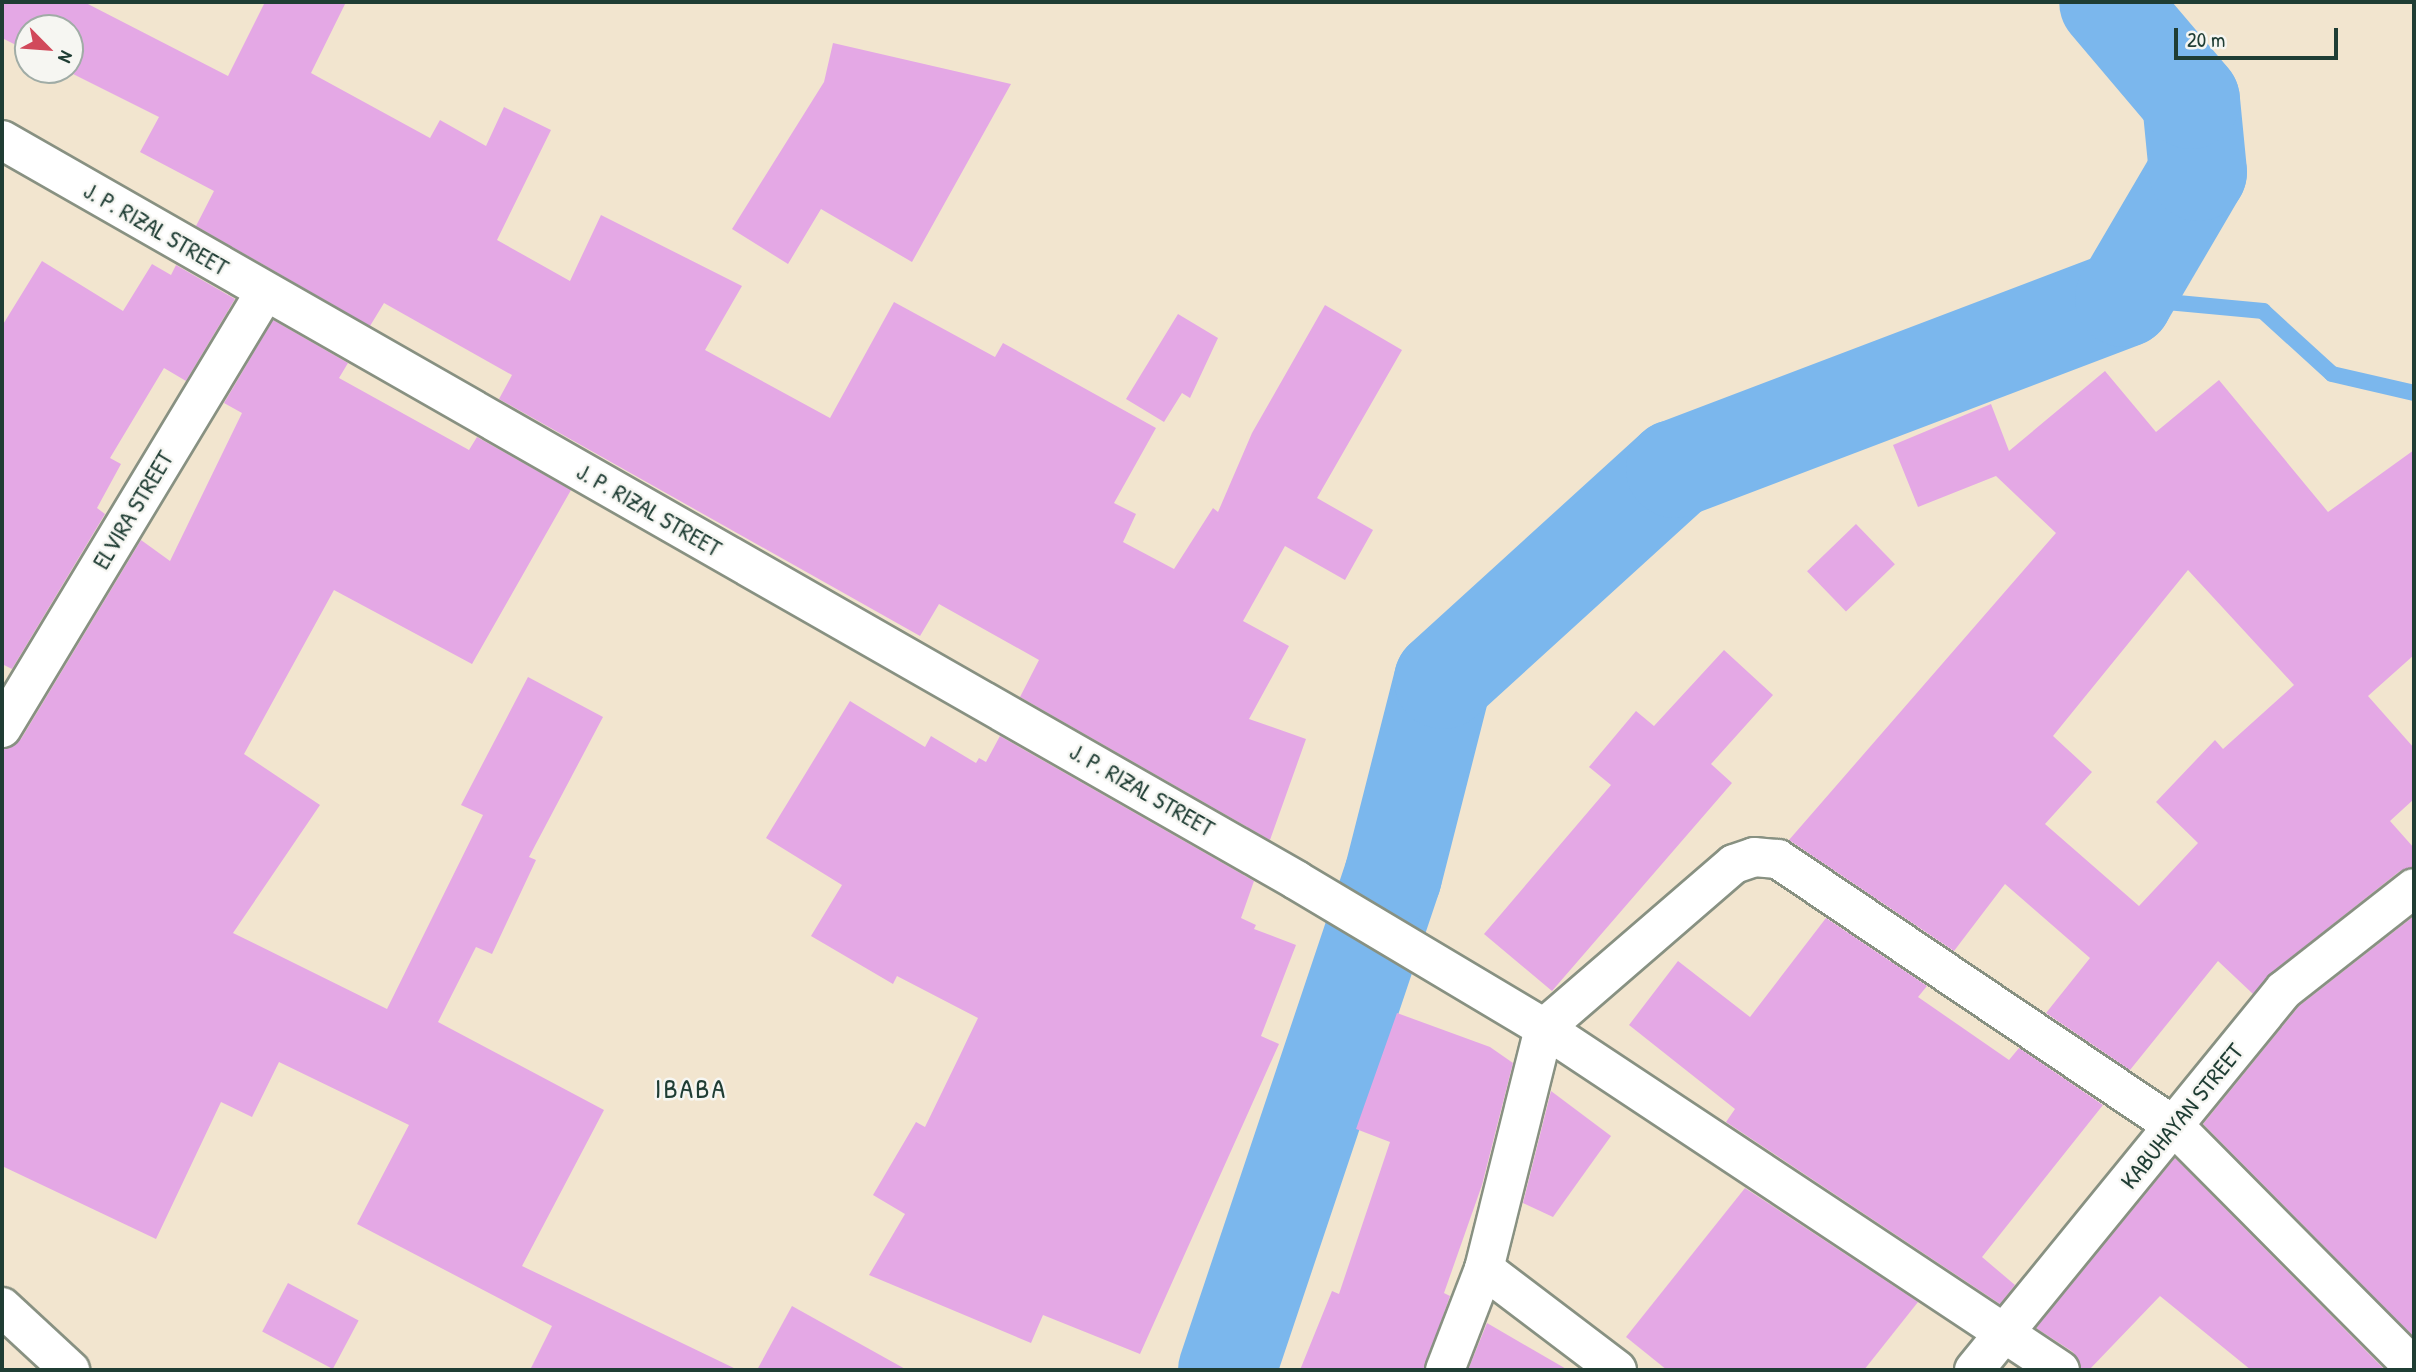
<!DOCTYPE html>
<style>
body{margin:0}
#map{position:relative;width:2416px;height:1372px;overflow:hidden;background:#f2e5cf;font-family:"Patrick Hand",sans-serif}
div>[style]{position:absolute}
.stream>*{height:16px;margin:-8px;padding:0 8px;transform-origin:8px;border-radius:8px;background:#7bb7ed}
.river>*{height:98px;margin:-49px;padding:0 49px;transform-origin:49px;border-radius:49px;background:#7bb7ed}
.building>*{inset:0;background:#e4a8e5;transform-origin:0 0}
.roads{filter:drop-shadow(2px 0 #889182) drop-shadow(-2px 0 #889182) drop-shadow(0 2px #889182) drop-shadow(0 -2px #889182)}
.minor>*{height:38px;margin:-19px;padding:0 19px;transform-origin:19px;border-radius:19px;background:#fff}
.tertiary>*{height:38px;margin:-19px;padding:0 19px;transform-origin:19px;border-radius:19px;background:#fff}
.secondary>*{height:38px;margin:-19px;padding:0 19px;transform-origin:19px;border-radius:19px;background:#fff}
span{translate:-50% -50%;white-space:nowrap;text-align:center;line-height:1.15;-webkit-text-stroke:5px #f6f6f2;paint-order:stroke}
.street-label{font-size:24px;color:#1f3d34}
.quarter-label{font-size:28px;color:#1f3d34;letter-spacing:2px}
.frame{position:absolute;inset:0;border:4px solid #1f3d34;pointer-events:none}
.north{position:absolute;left:14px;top:14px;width:70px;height:70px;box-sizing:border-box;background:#f6f6f2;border:2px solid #a0aca6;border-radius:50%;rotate:115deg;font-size:19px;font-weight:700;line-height:28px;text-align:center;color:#1f3d34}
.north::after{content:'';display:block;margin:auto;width:24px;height:32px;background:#d1495b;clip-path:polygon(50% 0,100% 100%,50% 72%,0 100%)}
.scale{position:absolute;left:2174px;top:28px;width:164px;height:32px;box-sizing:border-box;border:4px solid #1f3d34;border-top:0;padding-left:9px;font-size:21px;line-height:24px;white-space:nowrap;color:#1f3d34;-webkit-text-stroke:5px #f6f6f2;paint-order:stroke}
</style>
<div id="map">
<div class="stream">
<div style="left:2124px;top:298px;width:140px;rotate:5.3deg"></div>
<div style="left:2263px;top:311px;width:93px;rotate:42.4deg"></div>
<div style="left:2332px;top:374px;width:84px;rotate:13deg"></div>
</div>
<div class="river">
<div style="left:1227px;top:1370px;width:521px;rotate:-71.43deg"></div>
<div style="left:1393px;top:876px;width:202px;rotate:-75.7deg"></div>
<div style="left:1443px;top:680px;width:314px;rotate:-42.3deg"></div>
<div style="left:1675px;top:469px;width:480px;rotate:-20.8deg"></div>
<div style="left:2124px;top:298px;width:146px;rotate:-59.6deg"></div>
<div style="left:2198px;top:172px;width:72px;rotate:-95.6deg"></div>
<div style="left:2191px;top:100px;width:128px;rotate:-130.3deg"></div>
</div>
<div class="building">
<div style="clip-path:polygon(2px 2px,84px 2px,228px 76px,265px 2px,346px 2px,311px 73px,430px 138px,440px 120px,486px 146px,504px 107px,551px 130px,497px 240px,570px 281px,601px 215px,742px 286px,705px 350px,830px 418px,894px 302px,995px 357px,1003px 343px,1156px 428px,1114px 503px,1136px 514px,1123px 542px,1174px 569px,1213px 508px,1218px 512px,1252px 433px,1325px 305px,1402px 350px,1317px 498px,1373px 530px,1345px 580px,1285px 546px,1243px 621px,1289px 646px,1249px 719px,1306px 739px,1270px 840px,1020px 697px,1039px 660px,939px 604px,920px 636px,499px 399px,512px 375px,384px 303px,370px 326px,196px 226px,214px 191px,140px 152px,159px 117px,65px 70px,70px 70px,70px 28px,28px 28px,28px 51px,2px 38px)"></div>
<div style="clip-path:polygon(833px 43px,1011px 84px,912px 262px,821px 209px,788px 264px,732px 229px,824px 82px)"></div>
<div style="clip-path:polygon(42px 261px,123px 311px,152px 264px,171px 275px,176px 265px,235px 299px,186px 381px,164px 368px,110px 458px,121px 464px,97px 508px,105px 514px,12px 669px,2px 664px,2px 326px)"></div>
<div style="clip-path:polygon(1178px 314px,1218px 338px,1190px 398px,1182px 393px,1164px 422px,1126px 399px)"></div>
<div style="clip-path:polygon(273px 320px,348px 363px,339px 378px,469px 450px,477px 437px,571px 490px,472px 664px,334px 590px,244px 754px,320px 805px,233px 933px,387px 1009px,483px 815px,461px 805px,528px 677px,603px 717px,529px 857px,536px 860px,492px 954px,476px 947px,438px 1022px,604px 1110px,522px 1266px,738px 1370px,530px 1370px,552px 1326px,357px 1224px,409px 1125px,279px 1062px,252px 1117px,221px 1102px,156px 1239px,2px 1166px,2px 750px,21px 739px,141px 540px,170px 561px,242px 413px,224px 403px)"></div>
<div style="clip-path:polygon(evenodd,2105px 371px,2156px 432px,2219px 380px,2328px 512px,2414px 450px,2414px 655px,2368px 696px,2414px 748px,2414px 799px,2390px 821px,2414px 848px,2414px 867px,2400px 871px,2271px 973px,2253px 994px,2218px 961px,2130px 1070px,2046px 1013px,2090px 958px,2005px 884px,1954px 951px,1789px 840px,2056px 533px,1996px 476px,1918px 507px,1893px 445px,1991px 404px,2009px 451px,2105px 371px,2188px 570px,2294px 685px,2223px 749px,2215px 740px,2156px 802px,2198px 843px,2139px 906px,2045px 824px,2092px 772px,2053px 736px,2188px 570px)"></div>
<div style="left:1856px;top:524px;width:56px;height:68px;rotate:46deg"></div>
<div style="clip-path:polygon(1724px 650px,1773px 695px,1711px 764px,1732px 783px,1552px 991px,1484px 934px,1611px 785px,1589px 767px,1636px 711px,1654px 726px)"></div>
<div style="clip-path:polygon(850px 701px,925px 747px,931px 736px,976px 763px,979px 758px,986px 762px,1000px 736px,1254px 881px,1241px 918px,1256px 925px,1254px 929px,1296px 945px,1261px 1036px,1279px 1044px,1140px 1354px,1043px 1315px,1031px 1343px,869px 1275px,905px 1214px,873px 1195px,916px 1122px,925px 1127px,978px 1018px,897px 976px,893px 984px,811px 936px,842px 885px,766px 838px)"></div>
<div style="clip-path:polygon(2414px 916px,2414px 1337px,2203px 1124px,2299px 1006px)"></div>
<div style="clip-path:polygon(1826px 918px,1927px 986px,1918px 997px,2009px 1060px,2019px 1048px,2103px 1105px,1982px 1257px,2015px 1285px,2000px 1304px,1726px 1122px,1735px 1109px,1629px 1025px,1678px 961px,1750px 1017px)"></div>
<div style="clip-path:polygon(1397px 1013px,1490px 1047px,1513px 1063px,1482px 1185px,1444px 1293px,1450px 1296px,1424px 1370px,1300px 1370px,1332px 1291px,1339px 1294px,1390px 1142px,1356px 1129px)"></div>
<div style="clip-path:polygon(1551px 1091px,1611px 1136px,1553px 1217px,1523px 1203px)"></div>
<div style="clip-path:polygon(2175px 1158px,2385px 1370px,2251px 1370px,2160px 1296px,2089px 1370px,2082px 1370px,2073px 1352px,2036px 1328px)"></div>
<div style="clip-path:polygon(1745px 1188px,1918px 1302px,1864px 1370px,1667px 1370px,1626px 1337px)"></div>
<div style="left:288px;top:1283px;width:80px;height:55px;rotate:28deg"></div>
<div style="clip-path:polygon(792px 1306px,907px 1370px,757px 1370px)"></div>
<div style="clip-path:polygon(1487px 1323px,1568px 1370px,1468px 1370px)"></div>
</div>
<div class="roads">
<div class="minor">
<div style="left:2px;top:728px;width:509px;rotate:-58.9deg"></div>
<div style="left:1484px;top:1269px;width:167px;rotate:37.2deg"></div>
<div style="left:1445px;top:1370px;width:108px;rotate:-68.9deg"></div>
<div style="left:1484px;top:1269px;width:248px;rotate:-76deg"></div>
<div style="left:1544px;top:1028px;width:251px;rotate:-40.8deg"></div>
<div style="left:1734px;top:864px;width:21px;rotate:-19deg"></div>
<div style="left:1754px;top:857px;width:24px;rotate:5deg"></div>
<div style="left:1778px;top:859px;width:478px;rotate:34deg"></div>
<div style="left:2174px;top:1126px;width:341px;rotate:45.2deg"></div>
<div style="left:1974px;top:1370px;width:490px;rotate:-50.8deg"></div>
<div style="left:2284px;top:990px;width:165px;rotate:-38.1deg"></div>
</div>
<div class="tertiary">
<div style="left:2px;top:140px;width:1491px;rotate:29.76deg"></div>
</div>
<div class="secondary">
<div style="left:1296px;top:880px;width:289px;rotate:30.8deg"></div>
<div style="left:1544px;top:1028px;width:619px;rotate:33.54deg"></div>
<div style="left:2px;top:1307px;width:93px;rotate:42.8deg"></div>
</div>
</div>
<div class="street-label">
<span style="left:156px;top:229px;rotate:30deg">J. P. RIZAL STREET</span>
<span style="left:133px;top:510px;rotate:-59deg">ELVIRA STREET</span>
<span style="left:649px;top:510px;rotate:30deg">J. P. RIZAL STREET</span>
<span style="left:1142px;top:790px;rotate:30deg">J. P. RIZAL STREET</span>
<span style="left:2182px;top:1116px;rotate:-51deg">KABUHAYAN STREET</span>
</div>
<div class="quarter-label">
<span style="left:691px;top:1088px">IBABA</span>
</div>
<div class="frame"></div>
<div class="north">N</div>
<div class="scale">20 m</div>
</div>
